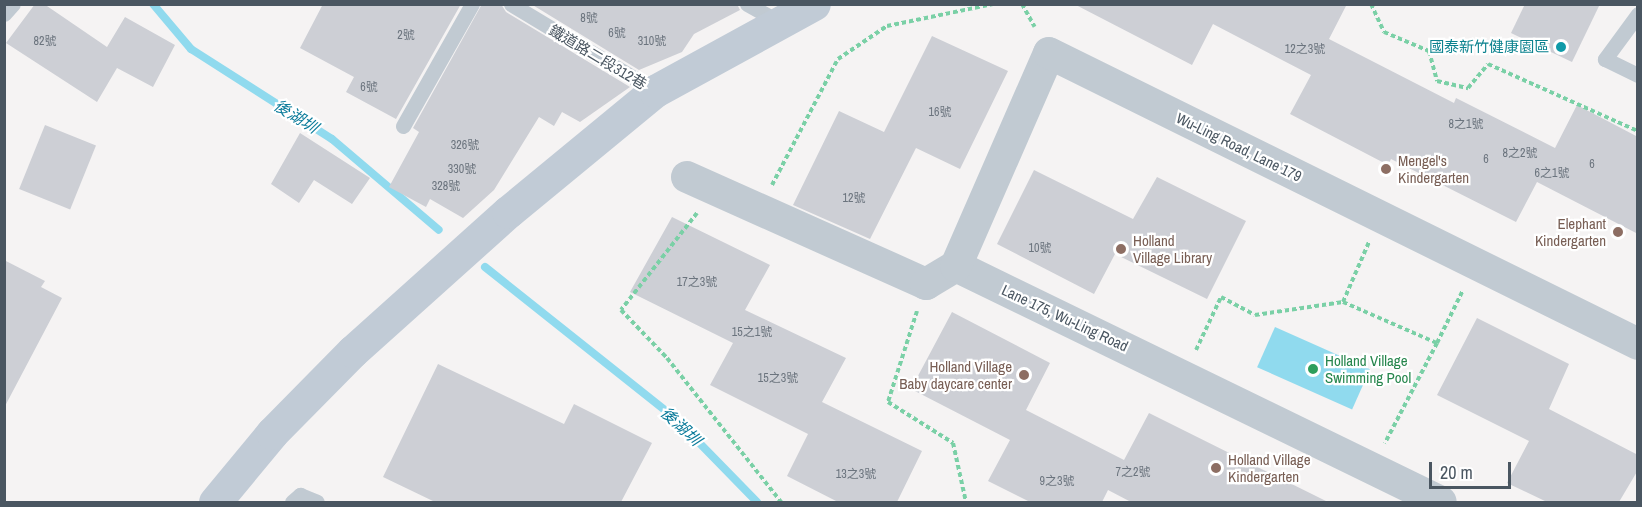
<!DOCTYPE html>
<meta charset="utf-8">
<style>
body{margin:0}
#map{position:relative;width:1642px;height:507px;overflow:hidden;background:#f5f3f3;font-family:"Archivo Narrow","Noto Sans TC",sans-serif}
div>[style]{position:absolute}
.water>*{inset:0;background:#90daee;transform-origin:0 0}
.stream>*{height:8px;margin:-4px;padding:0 4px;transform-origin:4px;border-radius:4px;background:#90daee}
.building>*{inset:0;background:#cdcfd5;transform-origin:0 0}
.path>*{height:4px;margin-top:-2px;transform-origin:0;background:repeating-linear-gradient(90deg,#7ad0a6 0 4.5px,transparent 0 7.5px)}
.lane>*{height:15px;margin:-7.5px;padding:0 7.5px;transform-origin:7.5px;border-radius:7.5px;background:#c1cad2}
.street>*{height:32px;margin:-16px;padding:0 16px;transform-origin:16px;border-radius:16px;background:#c1cad2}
.secondary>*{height:33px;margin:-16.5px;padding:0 16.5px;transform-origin:16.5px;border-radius:16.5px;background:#c1cbd6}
.dots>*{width:16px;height:16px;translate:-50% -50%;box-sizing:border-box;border:3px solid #fff;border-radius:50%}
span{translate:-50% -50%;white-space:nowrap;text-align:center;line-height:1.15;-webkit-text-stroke:4.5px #fff;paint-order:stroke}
.number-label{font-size:12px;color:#6b747e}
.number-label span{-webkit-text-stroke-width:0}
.culture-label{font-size:15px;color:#0d838f}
.right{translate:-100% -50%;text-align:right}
.street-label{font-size:15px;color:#4a5661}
.education-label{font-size:15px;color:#785e54}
.left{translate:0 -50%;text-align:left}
.leisure-label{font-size:15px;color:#27864d}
.water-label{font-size:16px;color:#0c7c9b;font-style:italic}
.frame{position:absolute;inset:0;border:6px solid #4a5661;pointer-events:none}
.scale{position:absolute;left:1429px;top:462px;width:82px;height:27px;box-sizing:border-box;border:3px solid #4a5661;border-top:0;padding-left:8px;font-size:18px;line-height:21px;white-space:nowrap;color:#4a5661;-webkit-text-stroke:4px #fff;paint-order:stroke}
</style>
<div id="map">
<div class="water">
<div style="left:1275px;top:327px;width:104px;height:44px;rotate:24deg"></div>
</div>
<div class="stream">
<div style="left:153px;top:4px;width:59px;rotate:49.8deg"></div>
<div style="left:191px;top:49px;width:167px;rotate:32.6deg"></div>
<div style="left:332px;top:139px;width:140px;rotate:40.4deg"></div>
<div style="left:485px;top:267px;width:244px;rotate:38.5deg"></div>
<div style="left:676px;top:419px;width:116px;rotate:45.7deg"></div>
</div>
<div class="building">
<div style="clip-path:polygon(35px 4px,44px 4px,107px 47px,125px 17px,175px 45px,153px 87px,117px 68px,97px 102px,6px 43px)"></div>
<div style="clip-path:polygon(323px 4px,461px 4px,396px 119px,346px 92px,354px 77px,300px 48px)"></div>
<div style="clip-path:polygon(482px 4px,501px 4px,506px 12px,630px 87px,580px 122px,562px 112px,554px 126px,539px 117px,494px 190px,463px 218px,430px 199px,426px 207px,389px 187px,419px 132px,413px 128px)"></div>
<div style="clip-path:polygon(531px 4px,737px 4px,740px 10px,694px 34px,682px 52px,639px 70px)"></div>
<div style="clip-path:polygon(1074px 4px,1347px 4px,1329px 39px,1454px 103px,1456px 98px,1555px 148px,1577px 105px,1638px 137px,1638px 234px,1537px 182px,1516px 222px,1391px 159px,1388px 165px,1290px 114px,1311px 75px,1213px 24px,1192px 65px)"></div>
<div style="clip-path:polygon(1525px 4px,1600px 4px,1572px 62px,1511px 33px)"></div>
<div style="clip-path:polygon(932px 36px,1008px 71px,960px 169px,916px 148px,870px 239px,793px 205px,839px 111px,884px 132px)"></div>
<div style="left:45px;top:125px;width:55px;height:69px;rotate:22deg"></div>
<div style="clip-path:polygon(300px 133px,370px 178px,352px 204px,314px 180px,299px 203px,271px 184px)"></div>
<div style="clip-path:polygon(1034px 170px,1133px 219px,1157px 177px,1246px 221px,1207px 299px,1115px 254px,1094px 294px,997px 244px)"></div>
<div style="clip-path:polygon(672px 217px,770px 265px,745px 310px,846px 358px,822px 402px,922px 451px,897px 502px,838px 502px,787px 476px,808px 434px,710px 385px,733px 343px,630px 292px)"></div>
<div style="clip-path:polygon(4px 260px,45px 281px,41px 287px,62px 298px,4px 408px)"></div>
<div style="clip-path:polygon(952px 312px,1050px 363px,1026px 410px,1124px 460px,1149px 413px,1328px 502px,1131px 502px,1108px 490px,1102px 502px,1030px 502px,988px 481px,1010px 440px,911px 389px)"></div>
<div style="clip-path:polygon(1477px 318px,1569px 364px,1549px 409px,1638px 455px,1638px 470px,1619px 502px,1547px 502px,1507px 483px,1529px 441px,1437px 395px)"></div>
<div style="clip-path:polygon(438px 364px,564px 424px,574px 404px,652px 443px,621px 502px,435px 502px,383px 477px)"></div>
</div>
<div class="path">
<div style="left:1022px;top:4px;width:26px;rotate:61deg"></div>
<div style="left:1371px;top:4px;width:31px;rotate:65deg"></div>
<div style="left:1384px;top:32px;width:49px;rotate:22.9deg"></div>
<div style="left:1429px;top:51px;width:31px;rotate:75deg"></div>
<div style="left:1437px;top:81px;width:32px;rotate:13deg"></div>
<div style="left:1468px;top:88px;width:31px;rotate:-50deg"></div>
<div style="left:1488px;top:64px;width:164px;rotate:24.1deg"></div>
<div style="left:772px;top:185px;width:142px;rotate:-62.4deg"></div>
<div style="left:838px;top:59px;width:59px;rotate:-34deg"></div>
<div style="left:887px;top:26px;width:108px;rotate:-11.7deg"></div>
<div style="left:697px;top:213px;width:123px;rotate:128.1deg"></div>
<div style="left:621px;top:310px;width:66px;rotate:46.2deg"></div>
<div style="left:667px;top:358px;width:184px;rotate:51.6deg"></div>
<div style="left:1343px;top:302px;width:103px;rotate:23.6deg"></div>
<div style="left:1437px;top:343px;width:113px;rotate:117.5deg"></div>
<div style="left:917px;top:311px;width:96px;rotate:107.7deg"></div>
<div style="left:888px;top:402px;width:77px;rotate:32.2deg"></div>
<div style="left:953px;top:443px;width:60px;rotate:77.6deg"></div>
<div style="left:1437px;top:343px;width:59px;rotate:-63.9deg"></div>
<div style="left:1196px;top:350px;width:59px;rotate:-64.7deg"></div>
<div style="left:1221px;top:297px;width:38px;rotate:28deg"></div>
<div style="left:1255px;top:315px;width:89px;rotate:-8.4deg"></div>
<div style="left:1343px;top:302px;width:65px;rotate:-66.6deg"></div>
</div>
<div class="lane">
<div style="left:511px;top:4px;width:168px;rotate:31.1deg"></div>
<div style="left:747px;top:4px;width:35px;rotate:29deg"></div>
<div style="left:4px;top:14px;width:13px;rotate:-48deg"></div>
<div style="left:1638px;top:14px;width:56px;rotate:126.3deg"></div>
<div style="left:1605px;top:59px;width:37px;rotate:26deg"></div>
<div style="left:403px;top:126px;width:140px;rotate:-60.5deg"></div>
<div style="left:292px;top:502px;width:11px;rotate:-41deg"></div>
<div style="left:300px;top:495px;width:18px;rotate:22deg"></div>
</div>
<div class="street">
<div style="left:687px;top:177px;width:262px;rotate:24.1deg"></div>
<div style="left:926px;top:284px;width:35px;rotate:-31deg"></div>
<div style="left:956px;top:266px;width:539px;rotate:25.95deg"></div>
<div style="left:956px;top:266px;width:232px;rotate:-66.4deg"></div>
<div style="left:1049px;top:53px;width:657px;rotate:26.29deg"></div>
</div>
<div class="secondary">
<div style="left:215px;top:502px;width:89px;rotate:-50.4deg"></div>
<div style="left:272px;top:433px;width:115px;rotate:-45.4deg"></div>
<div style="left:353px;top:351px;width:208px;rotate:-41.9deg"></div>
<div style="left:508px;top:212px;width:190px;rotate:-39.5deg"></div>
<div style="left:655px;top:91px;width:181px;rotate:-28.7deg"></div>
</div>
<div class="dots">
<div style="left:1561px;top:47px;background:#0f9aa8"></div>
<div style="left:1386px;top:169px;background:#8d6e63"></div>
<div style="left:1618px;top:232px;background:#8d6e63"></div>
<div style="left:1121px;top:249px;background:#8d6e63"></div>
<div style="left:1313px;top:369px;background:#2e9e5b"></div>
<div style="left:1024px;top:375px;background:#8d6e63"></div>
<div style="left:1216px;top:468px;background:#8d6e63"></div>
</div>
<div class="number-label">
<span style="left:589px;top:19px">8號</span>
<span style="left:617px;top:34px">6號</span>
<span style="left:406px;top:36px">2號</span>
<span style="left:45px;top:42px">82號</span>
<span style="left:652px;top:42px">310號</span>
<span style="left:1305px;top:50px">12之3號</span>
<span style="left:369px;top:88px">6號</span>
<span style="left:940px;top:113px">16號</span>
<span style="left:1466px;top:125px">8之1號</span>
<span style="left:465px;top:146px">326號</span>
<span style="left:1520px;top:154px">8之2號</span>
<span style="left:1486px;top:160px">6</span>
<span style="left:1592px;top:165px">6</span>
<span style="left:462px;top:170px">330號</span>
<span style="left:1552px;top:174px">6之1號</span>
<span style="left:446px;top:187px">328號</span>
<span style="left:854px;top:199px">12號</span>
<span style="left:1040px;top:249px">10號</span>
<span style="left:697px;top:283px">17之3號</span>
<span style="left:752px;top:333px">15之1號</span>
<span style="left:778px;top:379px">15之3號</span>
<span style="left:1133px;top:473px">7之2號</span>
<span style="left:856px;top:475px">13之3號</span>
<span style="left:1057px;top:482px">9之3號</span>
</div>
<div class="culture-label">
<span class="right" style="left:1549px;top:47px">國泰新竹健康園區</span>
</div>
<div class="street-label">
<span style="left:598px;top:57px;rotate:31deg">鐵道路二段312巷</span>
<span style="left:1239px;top:147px;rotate:26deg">Wu-Ling Road, Lane 179</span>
<span style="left:1065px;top:318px;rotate:25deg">Lane 175, Wu-Ling Road</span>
</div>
<div class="education-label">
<span class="left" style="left:1398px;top:169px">Mengel's<br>Kindergarten</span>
<span class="right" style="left:1606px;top:232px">Elephant<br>Kindergarten</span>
<span class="left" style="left:1133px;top:249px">Holland<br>Village Library</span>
<span class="right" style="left:1012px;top:375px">Holland Village<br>Baby daycare center</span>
<span class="left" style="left:1228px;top:468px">Holland Village<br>Kindergarten</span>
</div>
<div class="leisure-label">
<span class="left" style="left:1325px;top:369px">Holland Village<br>Swimming Pool</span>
</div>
<div class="water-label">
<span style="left:296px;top:116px;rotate:32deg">後湖圳</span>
<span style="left:681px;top:426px;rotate:43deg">後湖圳</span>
</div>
<div class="frame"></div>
<div class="scale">20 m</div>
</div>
